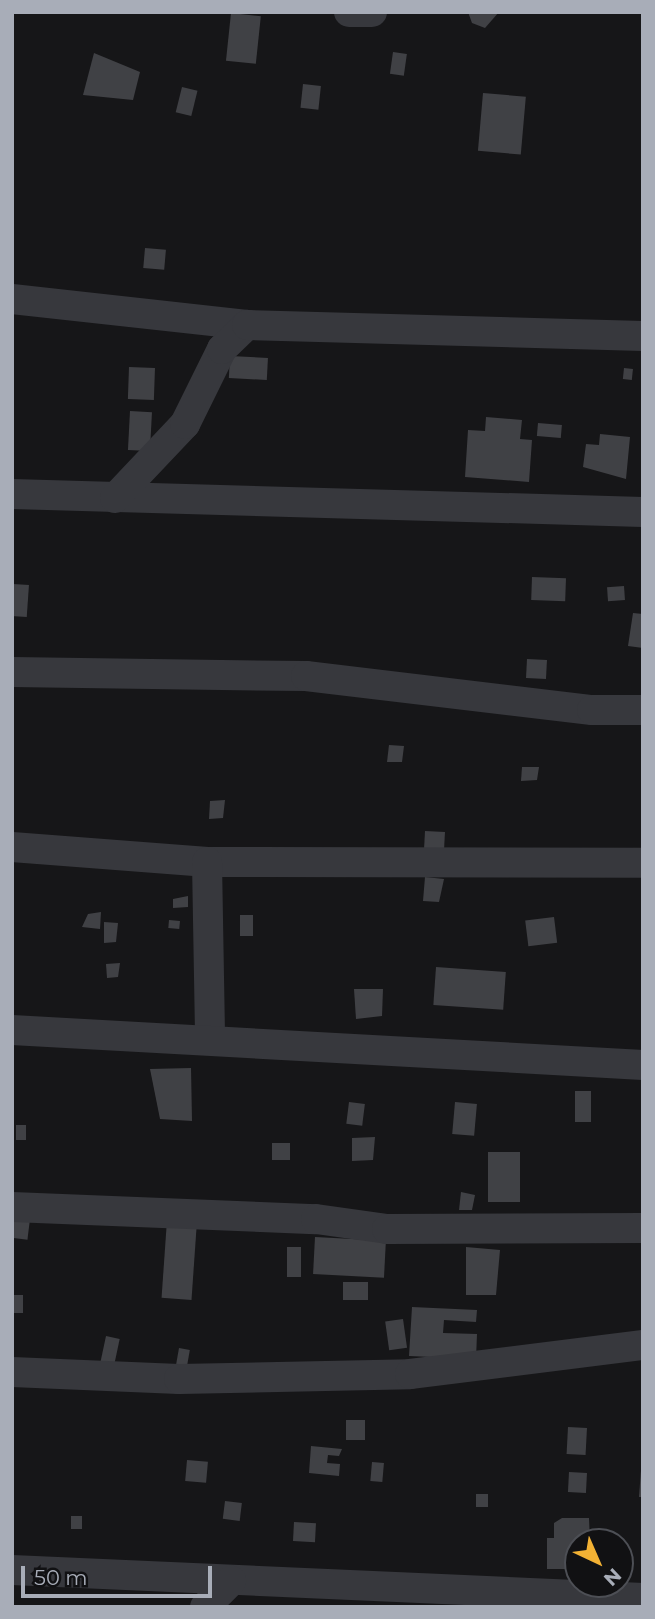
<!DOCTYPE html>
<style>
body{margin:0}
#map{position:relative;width:655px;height:1619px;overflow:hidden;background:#161618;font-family:Montserrat,sans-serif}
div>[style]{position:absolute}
.building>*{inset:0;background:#404145;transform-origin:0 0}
.street>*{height:30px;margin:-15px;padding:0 15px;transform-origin:15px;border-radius:15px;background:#37383d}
span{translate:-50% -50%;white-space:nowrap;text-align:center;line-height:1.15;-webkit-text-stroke:7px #111113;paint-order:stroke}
.frame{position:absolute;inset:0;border:14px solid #a8adb8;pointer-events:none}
.north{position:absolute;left:564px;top:1528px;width:70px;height:70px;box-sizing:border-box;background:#111113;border:2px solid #4d4f55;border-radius:50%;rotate:136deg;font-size:19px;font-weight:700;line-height:28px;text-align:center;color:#a8adb8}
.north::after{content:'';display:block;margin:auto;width:24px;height:32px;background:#f2b134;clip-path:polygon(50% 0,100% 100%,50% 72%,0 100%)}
.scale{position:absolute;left:21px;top:1566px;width:191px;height:32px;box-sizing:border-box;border:4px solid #a8adb8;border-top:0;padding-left:9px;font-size:21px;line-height:24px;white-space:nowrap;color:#a8adb8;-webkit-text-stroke:5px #111113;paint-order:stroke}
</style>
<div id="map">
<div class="building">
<div style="clip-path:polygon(468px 12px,499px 12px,485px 28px,472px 23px)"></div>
<div style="left:231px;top:13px;width:30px;height:48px;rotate:6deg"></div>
<div style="left:393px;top:52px;width:14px;height:22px;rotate:8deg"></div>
<div style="clip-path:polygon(94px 53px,140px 72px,133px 100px,83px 95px)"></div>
<div style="left:303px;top:84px;width:18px;height:24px;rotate:6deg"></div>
<div style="left:182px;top:87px;width:16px;height:26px;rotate:14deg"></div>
<div style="left:483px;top:93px;width:43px;height:58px;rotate:5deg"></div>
<div style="left:145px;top:248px;width:21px;height:20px;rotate:5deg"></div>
<div style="left:230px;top:356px;width:38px;height:22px;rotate:3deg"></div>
<div style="left:129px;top:367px;width:26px;height:32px;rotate:2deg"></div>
<div style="left:624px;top:368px;width:9px;height:11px;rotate:6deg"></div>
<div style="left:130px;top:411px;width:22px;height:39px;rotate:3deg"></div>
<div style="clip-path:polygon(486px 417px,522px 420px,520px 439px,532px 440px,529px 482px,465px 477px,468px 430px,485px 431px)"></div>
<div style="left:538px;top:423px;width:24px;height:13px;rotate:5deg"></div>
<div style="clip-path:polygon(600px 434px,630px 437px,626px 479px,583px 467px,586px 444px,599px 445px)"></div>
<div style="left:532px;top:577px;width:34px;height:23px;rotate:2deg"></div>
<div style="left:13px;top:584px;width:16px;height:32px;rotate:4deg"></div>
<div style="left:624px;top:586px;width:14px;height:17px;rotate:86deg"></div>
<div style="clip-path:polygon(633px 613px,643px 614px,643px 648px,628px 646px)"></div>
<div style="left:527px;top:659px;width:20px;height:19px;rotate:3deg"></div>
<div style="clip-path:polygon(389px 745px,404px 746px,402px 762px,387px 762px)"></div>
<div style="clip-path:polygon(522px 767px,539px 767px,537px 780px,521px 781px)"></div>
<div style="clip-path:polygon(225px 800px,223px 818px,209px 819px,210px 801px)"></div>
<div style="left:425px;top:831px;width:20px;height:21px;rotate:3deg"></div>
<div style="clip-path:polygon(425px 877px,444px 879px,439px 902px,423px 901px)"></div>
<div style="clip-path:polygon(188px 896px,188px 907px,173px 908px,173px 899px)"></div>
<div style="clip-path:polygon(101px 912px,100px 929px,82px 927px,88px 914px)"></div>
<div style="left:253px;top:915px;width:21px;height:13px;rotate:90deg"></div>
<div style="left:554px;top:917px;width:26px;height:29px;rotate:83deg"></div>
<div style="left:169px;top:920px;width:11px;height:8px;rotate:5deg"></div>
<div style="clip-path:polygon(104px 922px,118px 923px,116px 942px,104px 943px)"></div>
<div style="clip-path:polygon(120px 963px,118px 977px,107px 978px,106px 964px)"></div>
<div style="left:436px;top:967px;width:70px;height:38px;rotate:4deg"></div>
<div style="clip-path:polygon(354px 989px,383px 989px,382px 1016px,356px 1019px)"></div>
<div style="clip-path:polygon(191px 1068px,192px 1121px,160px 1119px,150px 1069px)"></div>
<div style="left:575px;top:1091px;width:16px;height:31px"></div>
<div style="left:349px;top:1102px;width:16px;height:22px;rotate:7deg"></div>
<div style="left:455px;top:1102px;width:22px;height:32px;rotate:5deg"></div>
<div style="left:16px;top:1125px;width:10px;height:15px"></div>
<div style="clip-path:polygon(375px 1137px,373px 1160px,352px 1161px,352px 1138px)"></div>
<div style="left:272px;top:1143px;width:18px;height:17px"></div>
<div style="left:488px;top:1152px;width:32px;height:50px"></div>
<div style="clip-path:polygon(461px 1192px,475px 1195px,472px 1210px,459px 1210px)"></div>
<div style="left:14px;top:1218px;width:16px;height:20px;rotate:7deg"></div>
<div style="left:167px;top:1220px;width:30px;height:78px;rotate:4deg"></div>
<div style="left:315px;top:1237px;width:71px;height:37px;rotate:3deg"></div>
<div style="left:287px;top:1247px;width:14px;height:30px"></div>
<div style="clip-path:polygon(466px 1247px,500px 1250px,496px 1295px,466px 1295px)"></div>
<div style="left:343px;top:1282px;width:25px;height:18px"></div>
<div style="left:23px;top:1295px;width:18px;height:11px;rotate:90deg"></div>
<div style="clip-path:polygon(412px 1307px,477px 1310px,476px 1322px,444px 1320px,443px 1333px,477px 1334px,476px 1359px,409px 1356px)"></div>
<div style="left:403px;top:1319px;width:29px;height:18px;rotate:82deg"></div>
<div style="left:106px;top:1336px;width:14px;height:32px;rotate:12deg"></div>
<div style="left:179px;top:1348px;width:11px;height:17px;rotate:10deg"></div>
<div style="left:346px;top:1420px;width:19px;height:20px"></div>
<div style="left:568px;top:1427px;width:19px;height:27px;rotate:3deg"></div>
<div style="clip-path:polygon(311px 1446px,342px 1449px,339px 1456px,328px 1455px,327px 1463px,340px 1464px,339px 1476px,309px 1473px)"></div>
<div style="left:187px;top:1460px;width:21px;height:21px;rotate:5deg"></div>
<div style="left:372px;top:1462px;width:12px;height:19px;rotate:5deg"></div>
<div style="clip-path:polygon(641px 1470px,643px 1470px,643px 1497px,639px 1497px)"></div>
<div style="left:569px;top:1472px;width:18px;height:20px;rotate:3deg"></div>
<div style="left:476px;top:1494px;width:12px;height:13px"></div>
<div style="left:225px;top:1501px;width:17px;height:18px;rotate:7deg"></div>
<div style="left:71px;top:1516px;width:11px;height:13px"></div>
<div style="clip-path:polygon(562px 1518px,589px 1518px,590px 1542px,578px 1542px,578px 1569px,547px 1569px,547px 1538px,554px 1538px,554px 1523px)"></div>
<div style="left:294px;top:1522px;width:22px;height:19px;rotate:3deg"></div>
</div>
<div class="street">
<div style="left:349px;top:12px;width:23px"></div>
<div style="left:12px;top:299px;width:236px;rotate:6.3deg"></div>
<div style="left:12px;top:494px;width:631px;rotate:1.63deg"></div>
<div style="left:115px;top:498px;width:102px;rotate:-46.6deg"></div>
<div style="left:185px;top:424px;width:84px;rotate:-63.7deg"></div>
<div style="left:222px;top:349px;width:35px;rotate:-44deg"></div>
<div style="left:247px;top:325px;width:396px;rotate:1.6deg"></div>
<div style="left:12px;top:672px;width:294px;rotate:0.8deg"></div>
<div style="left:306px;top:676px;width:288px;rotate:6.8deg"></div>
<div style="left:592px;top:710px;width:51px"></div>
<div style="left:12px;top:847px;width:196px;rotate:4.4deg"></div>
<div style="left:207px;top:862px;width:436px;rotate:0.1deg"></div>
<div style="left:207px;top:862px;width:177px;rotate:89deg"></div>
<div style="left:12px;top:1030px;width:632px;rotate:3.17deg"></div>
<div style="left:12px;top:1207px;width:304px;rotate:2.3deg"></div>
<div style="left:316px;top:1219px;width:72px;rotate:8deg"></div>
<div style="left:387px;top:1229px;width:256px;rotate:-0.2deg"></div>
<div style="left:12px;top:1372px;width:167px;rotate:2.4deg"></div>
<div style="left:179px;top:1379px;width:231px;rotate:-1.2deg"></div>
<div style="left:410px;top:1374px;width:235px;rotate:-7.1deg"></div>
<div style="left:12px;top:1570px;width:632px;rotate:2.54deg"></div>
<div style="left:205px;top:1607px;width:37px;rotate:-45deg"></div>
</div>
<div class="frame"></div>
<div class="north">N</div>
<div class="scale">50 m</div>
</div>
